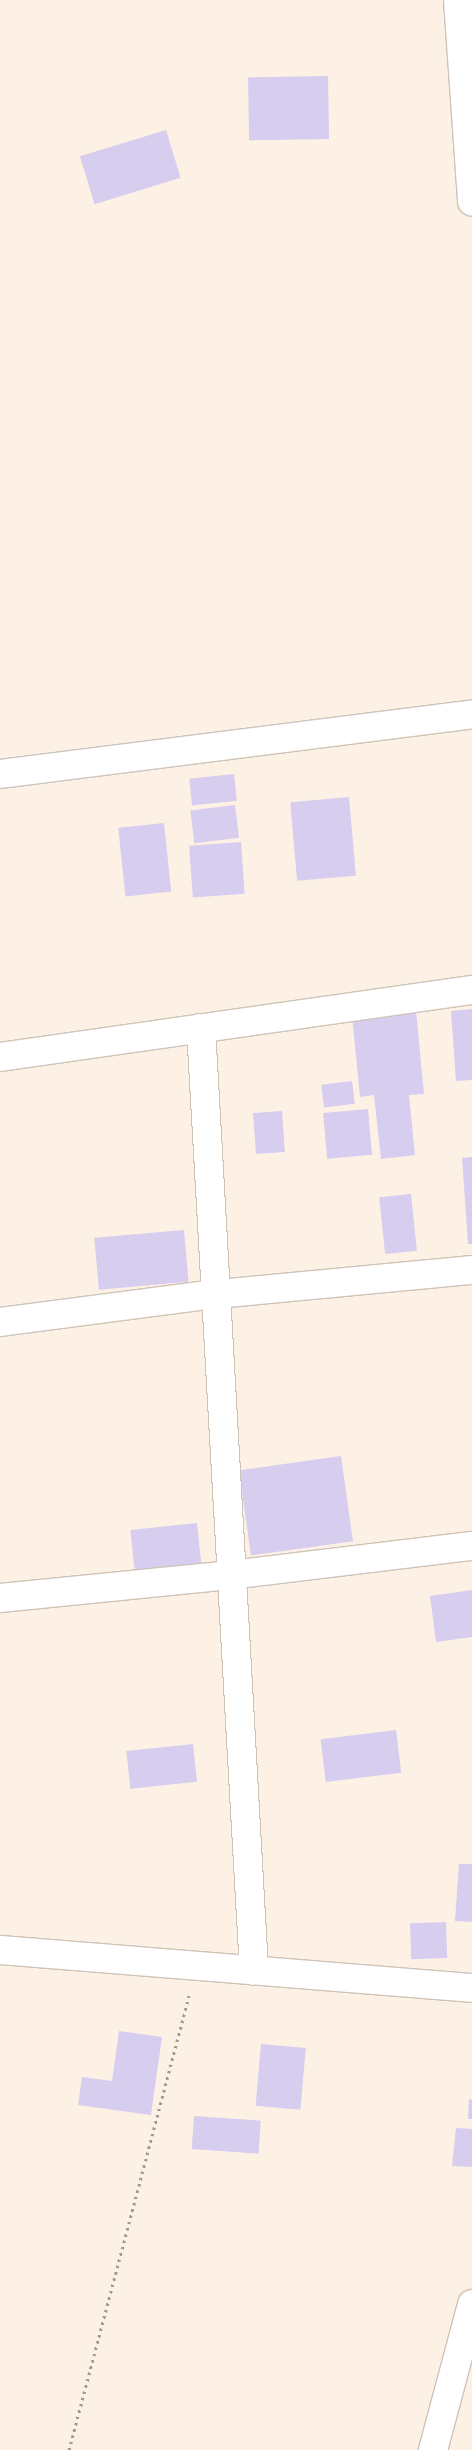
<!DOCTYPE html>
<style>
body{margin:0}
#map{position:relative;width:472px;height:2450px;overflow:hidden;background:#fdf1e6;font-family:Karla,sans-serif}
div>[style]{position:absolute}
.building>*{inset:0;background:#d7cdee;transform-origin:0 0}
.path>*{height:3px;margin-top:-1.5px;transform-origin:0;background:repeating-linear-gradient(90deg,#a29a92 0 2.5px,transparent 0 6.5px)}
.roads{filter:drop-shadow(1px 0 #cfc3b8) drop-shadow(-1px 0 #cfc3b8) drop-shadow(0 1px #cfc3b8) drop-shadow(0 -1px #cfc3b8)}
.minor>*{height:28px;margin:-14px;padding:0 14px;transform-origin:14px;border-radius:14px;background:#fff}
span{translate:-50% -50%;white-space:nowrap;text-align:center;line-height:1.15;-webkit-text-stroke:5px #fdf1e6;paint-order:stroke}
</style>
<div id="map">
<div class="building">
<div style="left:328px;top:76px;width:63px;height:80px;rotate:89deg"></div>
<div style="left:166px;top:130px;width:50px;height:90px;rotate:73deg"></div>
<div style="left:234px;top:774px;width:27px;height:45px;rotate:84deg"></div>
<div style="left:349px;top:797px;width:79px;height:59px;rotate:85deg"></div>
<div style="left:235px;top:805px;width:33px;height:45px;rotate:83deg"></div>
<div style="left:164px;top:823px;width:69px;height:46px;rotate:84deg"></div>
<div style="left:241px;top:842px;width:52px;height:52px;rotate:86deg"></div>
<div style="clip-path:polygon(472px 1009px,472px 1080px,456px 1081px,451px 1011px)"></div>
<div style="clip-path:polygon(416px 1010px,424px 1094px,409px 1095px,415px 1155px,381px 1159px,374px 1095px,360px 1097px,352px 1016px)"></div>
<div style="left:352px;top:1081px;width:23px;height:31px;rotate:83deg"></div>
<div style="left:368px;top:1109px;width:46px;height:45px;rotate:85deg"></div>
<div style="left:282px;top:1111px;width:41px;height:29px;rotate:86deg"></div>
<div style="clip-path:polygon(472px 1157px,472px 1244px,468px 1244px,462px 1158px)"></div>
<div style="left:411px;top:1194px;width:57px;height:32px;rotate:84deg"></div>
<div style="left:184px;top:1230px;width:52px;height:90px;rotate:85deg"></div>
<div style="left:341px;top:1456px;width:86px;height:103px;rotate:82deg"></div>
<div style="left:197px;top:1523px;width:47px;height:67px;rotate:84deg"></div>
<div style="clip-path:polygon(472px 1590px,472px 1637px,436px 1642px,430px 1596px)"></div>
<div style="left:396px;top:1730px;width:43px;height:76px;rotate:83deg"></div>
<div style="left:193px;top:1744px;width:38px;height:67px;rotate:84deg"></div>
<div style="clip-path:polygon(459px 1864px,472px 1864px,472px 1922px,455px 1921px)"></div>
<div style="left:446px;top:1922px;width:36px;height:36px;rotate:88deg"></div>
<div style="clip-path:polygon(119px 2031px,162px 2037px,151px 2115px,78px 2105px,82px 2077px,112px 2081px)"></div>
<div style="left:261px;top:2044px;width:45px;height:62px;rotate:5deg"></div>
<div style="clip-path:polygon(469px 2099px,472px 2100px,472px 2119px,468px 2119px)"></div>
<div style="left:194px;top:2116px;width:67px;height:33px;rotate:4deg"></div>
<div style="clip-path:polygon(456px 2128px,472px 2129px,472px 2167px,452px 2166px)"></div>
</div>
<div class="path">
<div style="left:69px;top:2450px;width:470px;rotate:-75.2deg"></div>
</div>
<div class="roads">
<div class="minor">
<div style="left:458px;top:0;width:202px;rotate:86deg"></div>
<div style="left:0;top:774px;width:476px;rotate:-7.2deg"></div>
<div style="left:201px;top:1028px;width:944px;rotate:86.78deg"></div>
<div style="left:0;top:1057px;width:477px;rotate:-8.1deg"></div>
<div style="left:0;top:1322px;width:219px;rotate:-7.4deg"></div>
<div style="left:217px;top:1294px;width:256px;rotate:-5.4deg"></div>
<div style="left:0;top:1598px;width:232px;rotate:-5.7deg"></div>
<div style="left:231px;top:1575px;width:243px;rotate:-6.9deg"></div>
<div style="left:0;top:1950px;width:474px;rotate:4.6deg"></div>
<div style="left:433px;top:2450px;width:151px;rotate:-75deg"></div>
</div>
</div>
</div>
